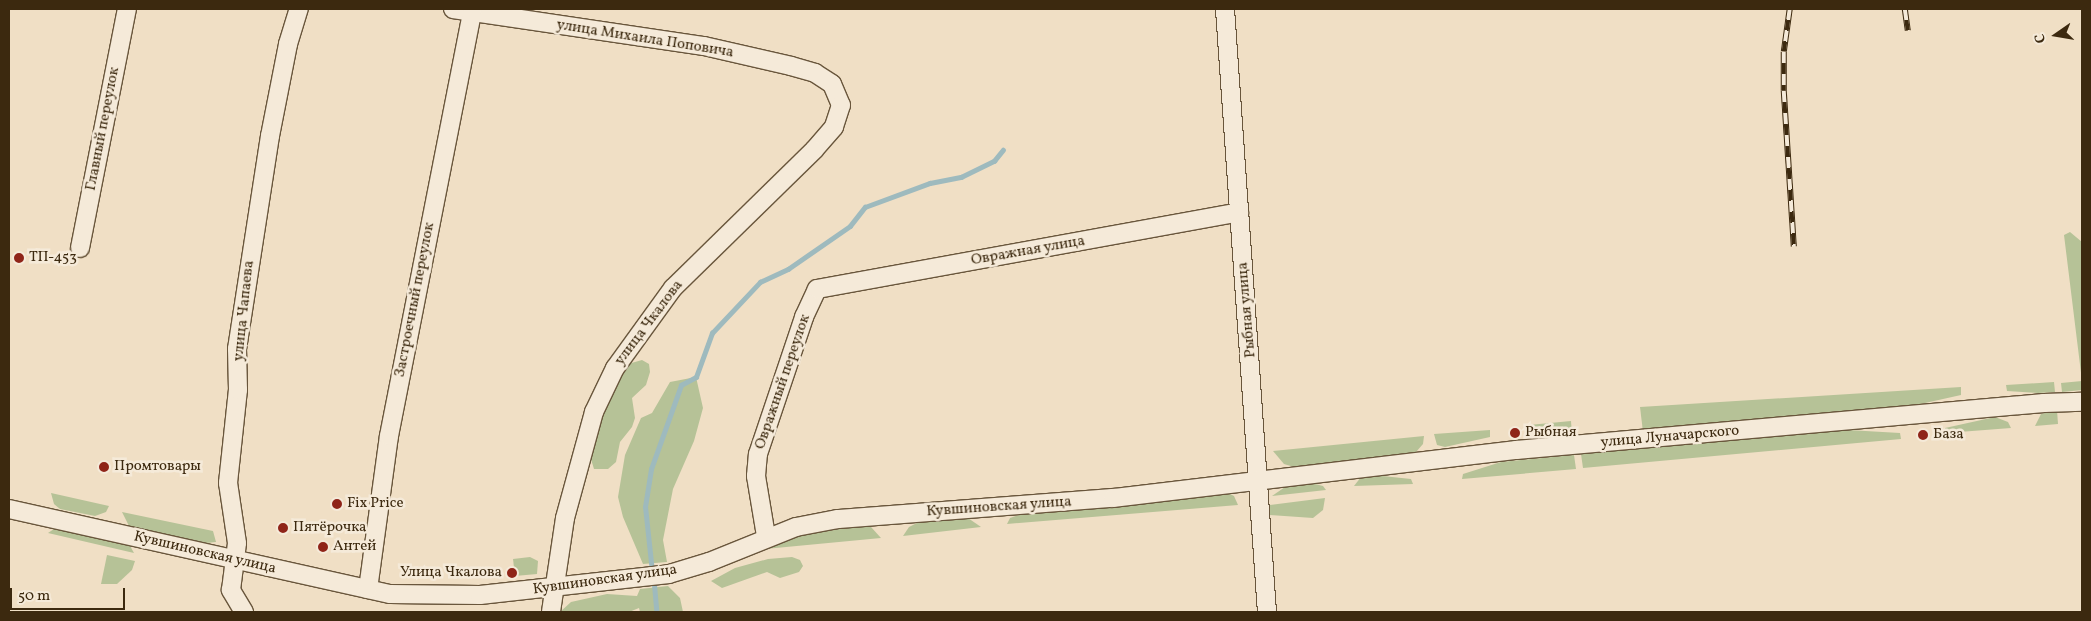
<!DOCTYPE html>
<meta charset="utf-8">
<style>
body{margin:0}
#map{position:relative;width:2091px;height:621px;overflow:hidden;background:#f0dfc5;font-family:Vollkorn,serif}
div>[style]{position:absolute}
.green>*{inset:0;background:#b6c297}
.stream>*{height:4.5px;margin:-2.25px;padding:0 2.25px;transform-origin:2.25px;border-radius:2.25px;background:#9ebabe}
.roads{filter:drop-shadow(1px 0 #69563c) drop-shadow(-1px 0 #69563c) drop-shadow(0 1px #69563c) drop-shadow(0 -1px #69563c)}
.minor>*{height:18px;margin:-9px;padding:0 9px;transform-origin:9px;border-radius:9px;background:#f5ead9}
.rail>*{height:5.5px;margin-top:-2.75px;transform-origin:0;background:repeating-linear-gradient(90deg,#f5ead9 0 11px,#3c290f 0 22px);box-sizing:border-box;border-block:1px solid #3c290f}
.dots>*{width:14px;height:14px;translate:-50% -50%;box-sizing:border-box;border:2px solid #f5ead9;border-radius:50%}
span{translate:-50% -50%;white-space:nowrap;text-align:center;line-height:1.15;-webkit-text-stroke:5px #f5ead9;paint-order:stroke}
.street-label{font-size:15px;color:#3c290f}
.poi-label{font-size:15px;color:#3c290f}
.left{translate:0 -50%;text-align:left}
.right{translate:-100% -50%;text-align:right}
.frame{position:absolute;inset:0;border:10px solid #3c290f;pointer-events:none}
.north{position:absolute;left:2031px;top:10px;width:50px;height:50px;-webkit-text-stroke:4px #f5ead9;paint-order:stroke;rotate:257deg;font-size:14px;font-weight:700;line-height:20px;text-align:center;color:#3c290f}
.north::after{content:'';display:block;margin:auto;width:18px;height:22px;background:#3c290f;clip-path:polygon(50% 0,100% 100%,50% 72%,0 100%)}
.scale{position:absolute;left:10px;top:588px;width:115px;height:22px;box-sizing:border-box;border:2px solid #3c290f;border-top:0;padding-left:6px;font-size:15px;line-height:18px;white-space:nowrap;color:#3c290f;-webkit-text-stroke:4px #f5ead9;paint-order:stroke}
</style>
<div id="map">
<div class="green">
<div style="clip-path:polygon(2070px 232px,2082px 242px,2082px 390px,2062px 392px,2061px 383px,2082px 381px,2064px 235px)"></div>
<div style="clip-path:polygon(642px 360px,649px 364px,650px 372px,646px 385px,632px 398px,635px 418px,632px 427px,620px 442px,616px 462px,608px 469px,594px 469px,590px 456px,608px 394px,628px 364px)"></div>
<div style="clip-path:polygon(696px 377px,703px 408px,694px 441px,673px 489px,663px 540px,667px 562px,643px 564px,623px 517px,618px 497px,625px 455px,641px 418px,652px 413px,670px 382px)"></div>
<div style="clip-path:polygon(2054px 382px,2055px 392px,2038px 393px,2007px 391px,2006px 385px)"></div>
<div style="clip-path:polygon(1961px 387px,1961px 395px,1898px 409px,1643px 432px,1640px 407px)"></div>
<div style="clip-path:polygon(2057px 410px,2058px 424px,2035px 426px,2041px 414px)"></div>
<div style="clip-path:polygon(1995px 417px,2008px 422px,2011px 428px,1946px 433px,1945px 428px)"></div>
<div style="clip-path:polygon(1571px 421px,1572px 435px,1564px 436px,1538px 433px,1529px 425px)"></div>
<div style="clip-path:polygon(1490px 430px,1490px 437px,1445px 447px,1437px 445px,1434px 434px)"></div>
<div style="clip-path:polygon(1848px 430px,1900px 433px,1901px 439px,1583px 468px,1581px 454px)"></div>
<div style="clip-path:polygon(1424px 436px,1423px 444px,1416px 452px,1294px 467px,1284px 464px,1273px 451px)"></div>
<div style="clip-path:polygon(1574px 455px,1576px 469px,1462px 479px,1463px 474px,1501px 462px)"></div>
<div style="clip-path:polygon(1373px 475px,1411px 479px,1413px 484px,1354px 486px,1361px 477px)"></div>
<div style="clip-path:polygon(1311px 483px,1323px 486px,1326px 490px,1272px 496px,1285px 487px)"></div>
<div style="clip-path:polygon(51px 493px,109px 506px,106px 512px,95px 516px,60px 509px,54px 504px)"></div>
<div style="clip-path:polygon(1230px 494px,1234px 496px,1238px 505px,1007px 524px,1010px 518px,1025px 513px)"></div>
<div style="clip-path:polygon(1325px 498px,1323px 510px,1313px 518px,1269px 515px,1269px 505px)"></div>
<div style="clip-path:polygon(122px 512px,213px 531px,216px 542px,206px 543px,129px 526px)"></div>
<div style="clip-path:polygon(968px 518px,981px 527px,903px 536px,909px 527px,919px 522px)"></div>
<div style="clip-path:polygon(858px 526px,871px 527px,881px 538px,765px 549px,792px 537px)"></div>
<div style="clip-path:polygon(54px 529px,129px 544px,134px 553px,48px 533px)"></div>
<div style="clip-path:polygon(107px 555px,135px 561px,132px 570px,117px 584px,101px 584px)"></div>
<div style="clip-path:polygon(530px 557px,538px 561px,537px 574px,515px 576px,513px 559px)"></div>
<div style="clip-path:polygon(792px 557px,800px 560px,803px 566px,799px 572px,780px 578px,767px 572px,722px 588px,711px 581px,735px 568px,768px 559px)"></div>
<div style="clip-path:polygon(668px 586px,680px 598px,683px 612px,640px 612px,639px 608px,629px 612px,560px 612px,571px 602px,607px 594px,637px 596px,640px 589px)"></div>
</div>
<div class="stream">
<div style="left:652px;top:572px;width:65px;rotate:-96.1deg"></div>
<div style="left:645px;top:507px;width:38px;rotate:-81deg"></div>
<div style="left:651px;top:469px;width:89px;rotate:-70.3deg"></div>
<div style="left:681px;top:385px;width:17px;rotate:-28deg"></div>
<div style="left:696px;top:377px;width:47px;rotate:-70deg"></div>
<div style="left:712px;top:333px;width:70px;rotate:-46.7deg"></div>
<div style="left:760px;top:282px;width:31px;rotate:-25deg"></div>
<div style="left:788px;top:269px;width:75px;rotate:-34.7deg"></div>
<div style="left:850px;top:226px;width:24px;rotate:-52deg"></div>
<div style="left:865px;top:207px;width:69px;rotate:-20.3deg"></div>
<div style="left:930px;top:183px;width:32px;rotate:-11deg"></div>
<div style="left:961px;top:177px;width:37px;rotate:-26deg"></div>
<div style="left:994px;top:161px;width:14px;rotate:-51deg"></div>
<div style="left:654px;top:579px;width:33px;rotate:85deg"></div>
</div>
<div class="roads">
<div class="minor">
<div style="left:453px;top:9px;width:254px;rotate:8.4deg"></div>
<div style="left:704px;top:46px;width:89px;rotate:12.9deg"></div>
<div style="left:791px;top:66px;width:25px;rotate:16deg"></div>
<div style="left:815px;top:73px;width:20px;rotate:33deg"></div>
<div style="left:832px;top:84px;width:23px;rotate:67deg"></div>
<div style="left:841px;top:105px;width:23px;rotate:108deg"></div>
<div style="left:834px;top:127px;width:30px;rotate:131deg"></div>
<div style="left:814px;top:150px;width:197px;rotate:135.6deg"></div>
<div style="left:673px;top:288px;width:99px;rotate:125.9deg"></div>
<div style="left:615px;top:368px;width:49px;rotate:115.5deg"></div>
<div style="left:594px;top:412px;width:110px;rotate:105.3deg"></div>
<div style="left:565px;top:518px;width:95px;rotate:98.5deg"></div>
<div style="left:1225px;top:9px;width:604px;rotate:86.02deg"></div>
<div style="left:80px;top:248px;width:244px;rotate:-78.9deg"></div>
<div style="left:9px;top:509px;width:390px;rotate:12.6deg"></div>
<div style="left:390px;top:594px;width:90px;rotate:0.6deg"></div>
<div style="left:480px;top:595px;width:190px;rotate:-6.3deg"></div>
<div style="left:669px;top:574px;width:42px;rotate:-16.7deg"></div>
<div style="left:709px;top:562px;width:94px;rotate:-21.9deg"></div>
<div style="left:796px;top:527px;width:43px;rotate:-10.8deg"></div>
<div style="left:838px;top:519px;width:276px;rotate:-4.4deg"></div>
<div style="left:1113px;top:498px;width:406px;rotate:-6.8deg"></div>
<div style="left:1516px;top:450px;width:530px;rotate:-5.09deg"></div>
<div style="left:2044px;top:403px;width:38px;rotate:-2deg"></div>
<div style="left:766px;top:536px;width:61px;rotate:-99.5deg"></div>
<div style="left:756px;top:476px;width:22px;rotate:-85deg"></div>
<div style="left:758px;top:454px;width:145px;rotate:-71.4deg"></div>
<div style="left:804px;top:317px;width:31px;rotate:-65deg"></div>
<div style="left:817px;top:289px;width:429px;rotate:-10.3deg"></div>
<div style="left:368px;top:589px;width:154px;rotate:-82.2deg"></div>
<div style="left:389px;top:436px;width:432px;rotate:-78.9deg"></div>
<div style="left:244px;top:612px;width:26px;rotate:-121deg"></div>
<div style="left:231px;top:590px;width:47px;rotate:-82.7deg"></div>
<div style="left:237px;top:543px;width:61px;rotate:-98.5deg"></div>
<div style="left:228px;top:483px;width:94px;rotate:-83.9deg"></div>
<div style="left:238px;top:390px;width:41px;rotate:-91.4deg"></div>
<div style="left:237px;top:349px;width:216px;rotate:-81.2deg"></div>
<div style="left:270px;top:136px;width:94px;rotate:-78.9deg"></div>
<div style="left:288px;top:44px;width:37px;rotate:-73deg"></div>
</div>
</div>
<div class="rail">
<div style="left:1790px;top:9px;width:43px;rotate:97.9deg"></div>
<div style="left:1784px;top:52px;width:39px;rotate:90deg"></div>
<div style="left:1784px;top:91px;width:156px;rotate:86.3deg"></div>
<div style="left:1905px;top:9px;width:22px;rotate:82deg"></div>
</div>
<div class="dots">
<div style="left:19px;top:258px;background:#8f2418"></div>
<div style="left:1515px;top:433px;background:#8f2418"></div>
<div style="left:1923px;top:435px;background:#8f2418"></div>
<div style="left:104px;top:467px;background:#8f2418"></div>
<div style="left:337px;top:504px;background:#8f2418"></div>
<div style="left:283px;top:528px;background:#8f2418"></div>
<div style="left:323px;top:547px;background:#8f2418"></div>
<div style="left:512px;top:573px;background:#8f2418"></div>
</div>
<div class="street-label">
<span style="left:645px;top:39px;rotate:9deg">улица Михаила Поповича</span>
<span style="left:103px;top:129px;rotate:-79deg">Главный переулок</span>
<span style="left:1028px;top:251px;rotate:-10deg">Овражная улица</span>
<span style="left:415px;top:300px;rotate:-79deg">Застроечный переулок</span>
<span style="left:1247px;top:310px;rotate:-95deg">Рыбная улица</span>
<span style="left:244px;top:311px;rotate:-84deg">улица Чапаева</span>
<span style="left:649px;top:323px;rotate:-53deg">улица Чкалова</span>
<span style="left:783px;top:382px;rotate:-71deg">Овражный переулок</span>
<span style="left:1670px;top:437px;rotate:-5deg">улица Луначарского</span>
<span style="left:999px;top:507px;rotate:-4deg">Кувшиновская улица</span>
<span style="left:205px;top:553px;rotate:13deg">Кувшиновская улица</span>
<span style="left:605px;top:580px;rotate:-8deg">Кувшиновская улица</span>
</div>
<div class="poi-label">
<span class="left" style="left:29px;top:258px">ТП-453</span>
<span class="left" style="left:1525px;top:433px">Рыбная</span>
<span class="left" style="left:1933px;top:435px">База</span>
<span class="left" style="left:114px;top:467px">Промтовары</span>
<span class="left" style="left:347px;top:504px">Fix Price</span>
<span class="left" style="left:293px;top:528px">Пятёрочка</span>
<span class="left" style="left:333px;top:547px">Антей</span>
<span class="right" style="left:502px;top:573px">Улица Чкалова</span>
</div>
<div class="frame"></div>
<div class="north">С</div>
<div class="scale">50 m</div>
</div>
